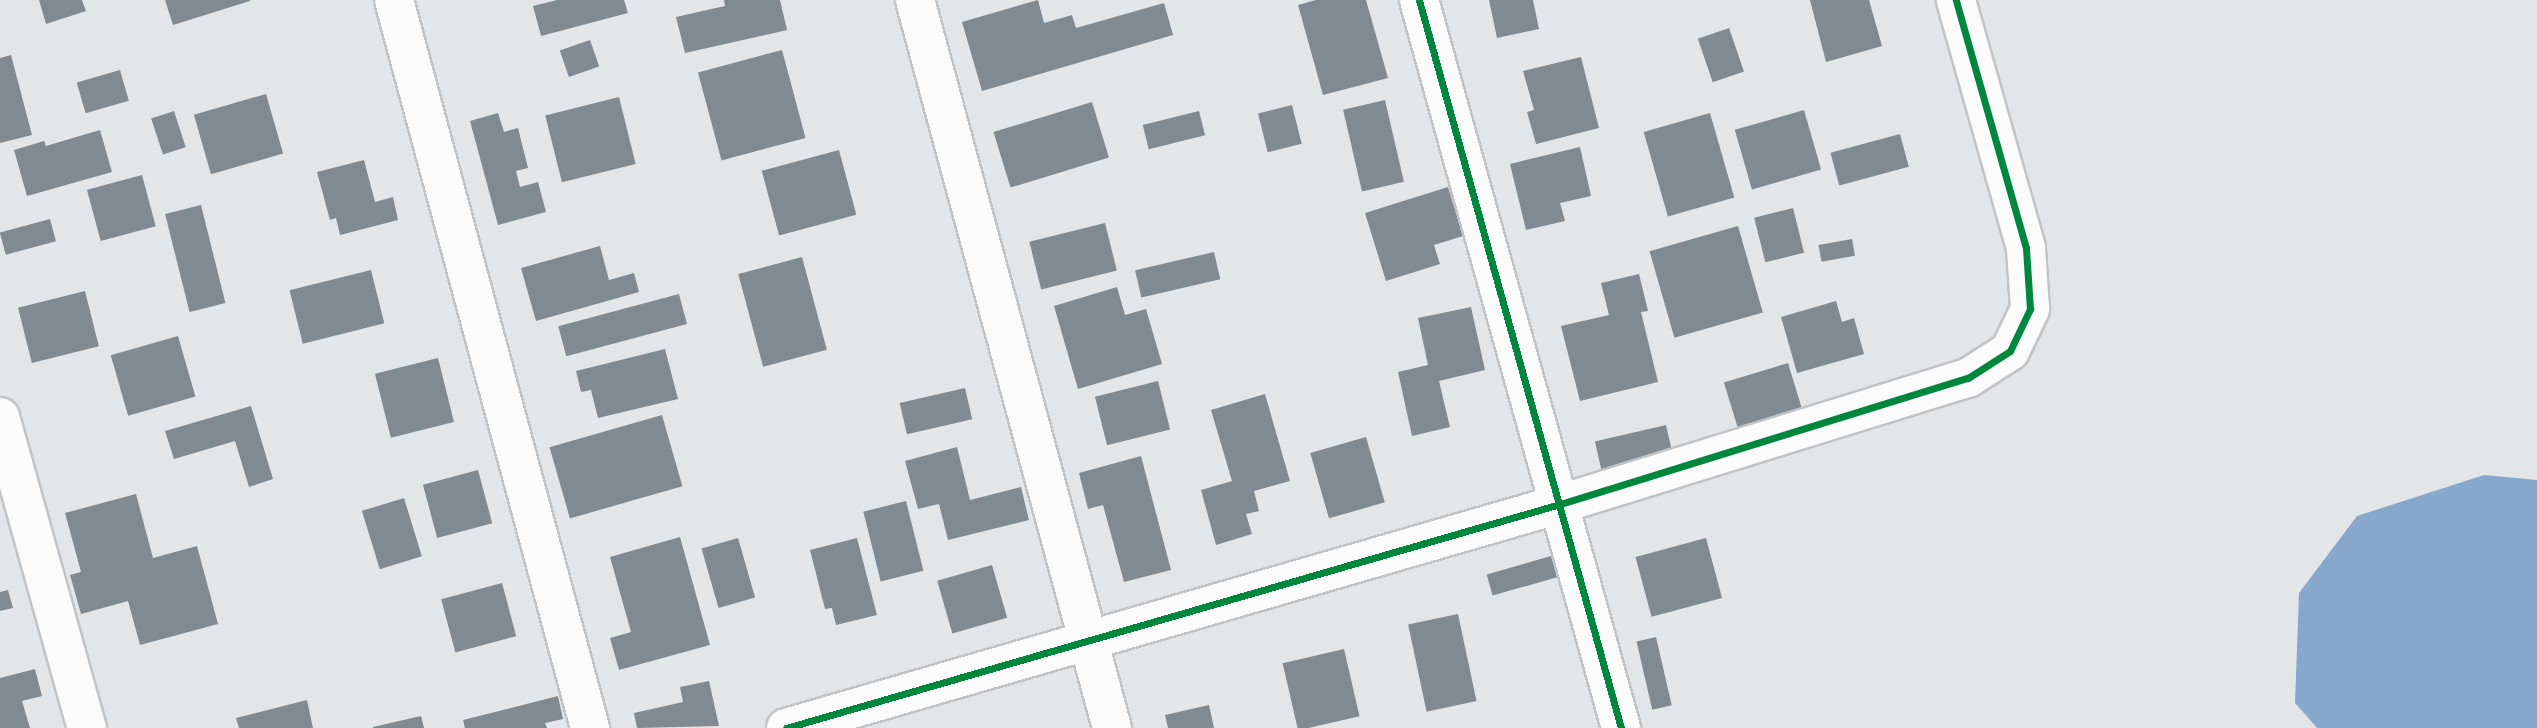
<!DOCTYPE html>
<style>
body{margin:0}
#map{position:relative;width:2537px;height:728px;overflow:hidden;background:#e3e6e8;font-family:"Libre Baskerville",serif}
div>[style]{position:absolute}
.water>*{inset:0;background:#87a8cc}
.building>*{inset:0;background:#7f8a93;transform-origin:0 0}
.roads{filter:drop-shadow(2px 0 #c1c3c5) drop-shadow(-2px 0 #c1c3c5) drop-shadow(0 2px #c1c3c5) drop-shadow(0 -2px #c1c3c5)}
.minor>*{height:38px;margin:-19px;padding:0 19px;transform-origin:19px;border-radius:19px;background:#fbfbfc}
.cycleway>*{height:7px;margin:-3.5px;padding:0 3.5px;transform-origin:3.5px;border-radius:3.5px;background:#00873e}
span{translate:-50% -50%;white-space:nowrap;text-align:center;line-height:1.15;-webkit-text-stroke:7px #fff;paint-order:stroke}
</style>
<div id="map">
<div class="water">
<div style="clip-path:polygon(2484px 475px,2537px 480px,2537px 728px,2317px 728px,2295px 703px,2299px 593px,2357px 516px)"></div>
</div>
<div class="building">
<div style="clip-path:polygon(39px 0,82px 0,86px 11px,46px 24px)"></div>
<div style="clip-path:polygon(165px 0,250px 0,250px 1px,173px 25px)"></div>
<div style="clip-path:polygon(557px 0,624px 0,628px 13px,541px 36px,533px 6px)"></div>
<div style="clip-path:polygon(724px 0,780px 0,787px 30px,685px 53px,676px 17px,725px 6px)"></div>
<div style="clip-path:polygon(1038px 0,1044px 23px,1072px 15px,1076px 28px,1164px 3px,1173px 35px,982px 91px,962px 22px)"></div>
<div style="clip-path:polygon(1316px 0,1366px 0,1388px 78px,1323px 95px,1298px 5px)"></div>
<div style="clip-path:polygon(1489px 0,1533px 0,1539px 29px,1497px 38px)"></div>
<div style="clip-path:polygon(1810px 0,1869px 0,1882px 46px,1826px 62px)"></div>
<div style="left:1729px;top:28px;width:46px;height:33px;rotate:71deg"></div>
<div style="left:590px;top:40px;width:28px;height:32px;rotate:71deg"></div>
<div style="left:782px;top:50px;width:91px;height:87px;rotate:75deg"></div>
<div style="clip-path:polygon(11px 55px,32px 135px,0 143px,0 58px)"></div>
<div style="clip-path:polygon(1581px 57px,1599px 128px,1536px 144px,1527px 112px,1534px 110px,1523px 71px)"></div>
<div style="left:120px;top:70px;width:32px;height:45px;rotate:74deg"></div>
<div style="left:266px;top:94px;width:62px;height:75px;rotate:74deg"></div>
<div style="left:619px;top:97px;width:69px;height:76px;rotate:76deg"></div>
<div style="left:1385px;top:100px;width:84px;height:43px;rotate:77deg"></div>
<div style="left:1092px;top:102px;width:58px;height:103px;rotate:73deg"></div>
<div style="left:1292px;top:105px;width:40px;height:35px;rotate:76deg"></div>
<div style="left:1804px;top:110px;width:62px;height:72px;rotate:74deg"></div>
<div style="left:174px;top:111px;width:38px;height:24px;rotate:72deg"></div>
<div style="left:1199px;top:111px;width:25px;height:58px;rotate:76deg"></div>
<div style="clip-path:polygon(498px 113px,504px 132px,518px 128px,528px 168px,516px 171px,520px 187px,538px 182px,546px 212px,498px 225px,470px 121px)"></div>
<div style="left:1710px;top:113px;width:88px;height:69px;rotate:74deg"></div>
<div style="clip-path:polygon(100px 130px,112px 172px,27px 196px,14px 150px,44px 141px,46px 146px)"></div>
<div style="left:1900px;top:134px;width:34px;height:72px;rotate:75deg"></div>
<div style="clip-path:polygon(1580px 147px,1591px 196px,1560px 203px,1565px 221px,1526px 230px,1510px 164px)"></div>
<div style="left:839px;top:150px;width:67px;height:80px;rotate:75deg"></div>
<div style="clip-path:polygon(364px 160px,375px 202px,393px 197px,398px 220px,340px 235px,336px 218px,330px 220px,317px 172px)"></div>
<div style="left:142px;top:175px;width:53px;height:57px;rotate:75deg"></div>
<div style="clip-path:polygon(1448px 187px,1463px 236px,1434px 245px,1440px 264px,1386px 281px,1365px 213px)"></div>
<div style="left:201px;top:205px;width:101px;height:37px;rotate:76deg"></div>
<div style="left:1793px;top:208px;width:46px;height:40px;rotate:76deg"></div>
<div style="left:50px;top:219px;width:23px;height:52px;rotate:75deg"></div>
<div style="left:1105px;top:223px;width:49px;height:78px;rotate:76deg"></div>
<div style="left:1738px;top:226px;width:90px;height:92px;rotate:74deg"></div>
<div style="left:1852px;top:239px;width:17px;height:34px;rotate:80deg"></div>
<div style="clip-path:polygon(600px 246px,609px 280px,634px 273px,639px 292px,536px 321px,521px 268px)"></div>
<div style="left:1214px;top:252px;width:28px;height:81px;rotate:77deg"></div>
<div style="left:802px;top:257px;width:96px;height:66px;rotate:75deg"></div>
<div style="left:371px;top:270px;width:55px;height:84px;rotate:76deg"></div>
<div style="clip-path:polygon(1639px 274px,1648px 311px,1641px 312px,1658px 382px,1580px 401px,1561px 326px,1609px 315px,1601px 283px)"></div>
<div style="clip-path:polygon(1117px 287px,1125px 315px,1146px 309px,1162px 364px,1078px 389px,1054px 306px)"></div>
<div style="left:85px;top:291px;width:57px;height:69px;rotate:76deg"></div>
<div style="left:679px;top:294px;width:31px;height:125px;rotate:75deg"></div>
<div style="clip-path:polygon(1836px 301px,1842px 322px,1854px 318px,1864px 354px,1797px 373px,1781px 317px)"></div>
<div style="clip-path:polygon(1471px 307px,1485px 370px,1439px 381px,1450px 427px,1412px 436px,1398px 372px,1428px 365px,1418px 318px)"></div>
<div style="left:178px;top:336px;width:63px;height:70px;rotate:74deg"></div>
<div style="clip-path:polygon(665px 349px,678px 399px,598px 418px,591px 390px,581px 392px,576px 371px)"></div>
<div style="left:438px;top:358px;width:66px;height:65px;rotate:76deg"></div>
<div style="left:1788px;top:363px;width:54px;height:67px;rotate:73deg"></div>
<div style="left:1158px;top:381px;width:50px;height:65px;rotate:76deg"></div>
<div style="left:965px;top:388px;width:32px;height:67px;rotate:77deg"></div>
<div style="clip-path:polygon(1265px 394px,1290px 481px,1254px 491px,1259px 511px,1246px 514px,1252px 534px,1216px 545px,1201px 490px,1232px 481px,1211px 410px)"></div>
<div style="clip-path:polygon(251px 406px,273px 479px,249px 487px,235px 441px,174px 459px,165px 431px)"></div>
<div style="left:662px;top:415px;width:74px;height:117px;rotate:74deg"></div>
<div style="left:1666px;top:425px;width:31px;height:73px;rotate:77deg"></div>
<div style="left:1366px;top:437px;width:68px;height:58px;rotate:74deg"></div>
<div style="clip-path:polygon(957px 447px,970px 500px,1021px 487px,1029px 520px,948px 540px,939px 504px,918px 509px,905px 461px)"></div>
<div style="clip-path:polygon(1141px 456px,1171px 570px,1124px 582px,1103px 505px,1088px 509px,1079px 473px)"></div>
<div style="left:478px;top:470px;width:55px;height:57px;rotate:75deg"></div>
<div style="clip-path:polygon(136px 494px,153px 558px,197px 546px,218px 624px,140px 645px,128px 601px,81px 614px,70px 575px,81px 572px,65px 513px)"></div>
<div style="left:404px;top:498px;width:61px;height:44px;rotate:73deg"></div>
<div style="left:906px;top:501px;width:72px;height:44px;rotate:76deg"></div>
<div style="clip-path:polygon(680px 537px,710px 645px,619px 670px,610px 638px,631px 632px,610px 557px)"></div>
<div style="left:738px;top:538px;width:62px;height:38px;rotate:74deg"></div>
<div style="clip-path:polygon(857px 538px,877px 615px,836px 625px,832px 608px,825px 609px,810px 550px)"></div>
<div style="left:1706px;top:538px;width:62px;height:73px;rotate:75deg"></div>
<div style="left:1551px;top:556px;width:22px;height:67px;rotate:74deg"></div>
<div style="left:992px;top:565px;width:55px;height:57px;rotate:74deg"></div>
<div style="left:502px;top:583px;width:55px;height:63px;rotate:75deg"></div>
<div style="clip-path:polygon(8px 590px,13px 608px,0 611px,0 592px)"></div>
<div style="left:1458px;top:614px;width:89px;height:51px;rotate:78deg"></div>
<div style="left:1656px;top:637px;width:70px;height:20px;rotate:77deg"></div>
<div style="left:1344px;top:649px;width:69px;height:63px;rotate:77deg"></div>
<div style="clip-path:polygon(35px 669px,42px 696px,22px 701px,30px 728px,0 728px,0 678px)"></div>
<div style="clip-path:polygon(709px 681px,719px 726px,637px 728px,634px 713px,683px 702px,680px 687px)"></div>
<div style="clip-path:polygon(558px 696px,563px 719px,545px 723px,547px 728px,465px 728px,463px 720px)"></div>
<div style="clip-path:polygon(307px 700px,313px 728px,239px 728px,236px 718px)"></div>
<div style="clip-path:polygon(1209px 705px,1214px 728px,1168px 728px,1165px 715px)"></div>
<div style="clip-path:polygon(421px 716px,424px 728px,373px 728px,373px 727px)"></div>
</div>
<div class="roads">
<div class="minor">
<div style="left:394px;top:0;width:754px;rotate:74.93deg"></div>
<div style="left:915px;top:0;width:754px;rotate:74.86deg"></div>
<div style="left:1419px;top:0;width:756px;rotate:74.49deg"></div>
<div style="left:0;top:417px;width:323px;rotate:74.4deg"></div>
<div style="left:786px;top:728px;width:806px;rotate:-16.14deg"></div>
<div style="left:1560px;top:504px;width:427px;rotate:-17.2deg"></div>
<div style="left:1968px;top:378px;width:50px;rotate:-32.7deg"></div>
<div style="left:2010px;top:351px;width:47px;rotate:-64.5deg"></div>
<div style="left:2030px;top:309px;width:61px;rotate:-93.8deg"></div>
<div style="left:2026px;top:248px;width:258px;rotate:-105.8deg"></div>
</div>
</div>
<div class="cycleway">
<div style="left:1419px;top:0;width:756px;rotate:74.49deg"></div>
<div style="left:786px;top:728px;width:806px;rotate:-16.14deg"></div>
<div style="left:1560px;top:504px;width:427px;rotate:-17.2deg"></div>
<div style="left:1968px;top:378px;width:50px;rotate:-32.7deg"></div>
<div style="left:2010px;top:351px;width:47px;rotate:-64.5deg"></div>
<div style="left:2030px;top:309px;width:61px;rotate:-93.8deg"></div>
<div style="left:2026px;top:248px;width:258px;rotate:-105.8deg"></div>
</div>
</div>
